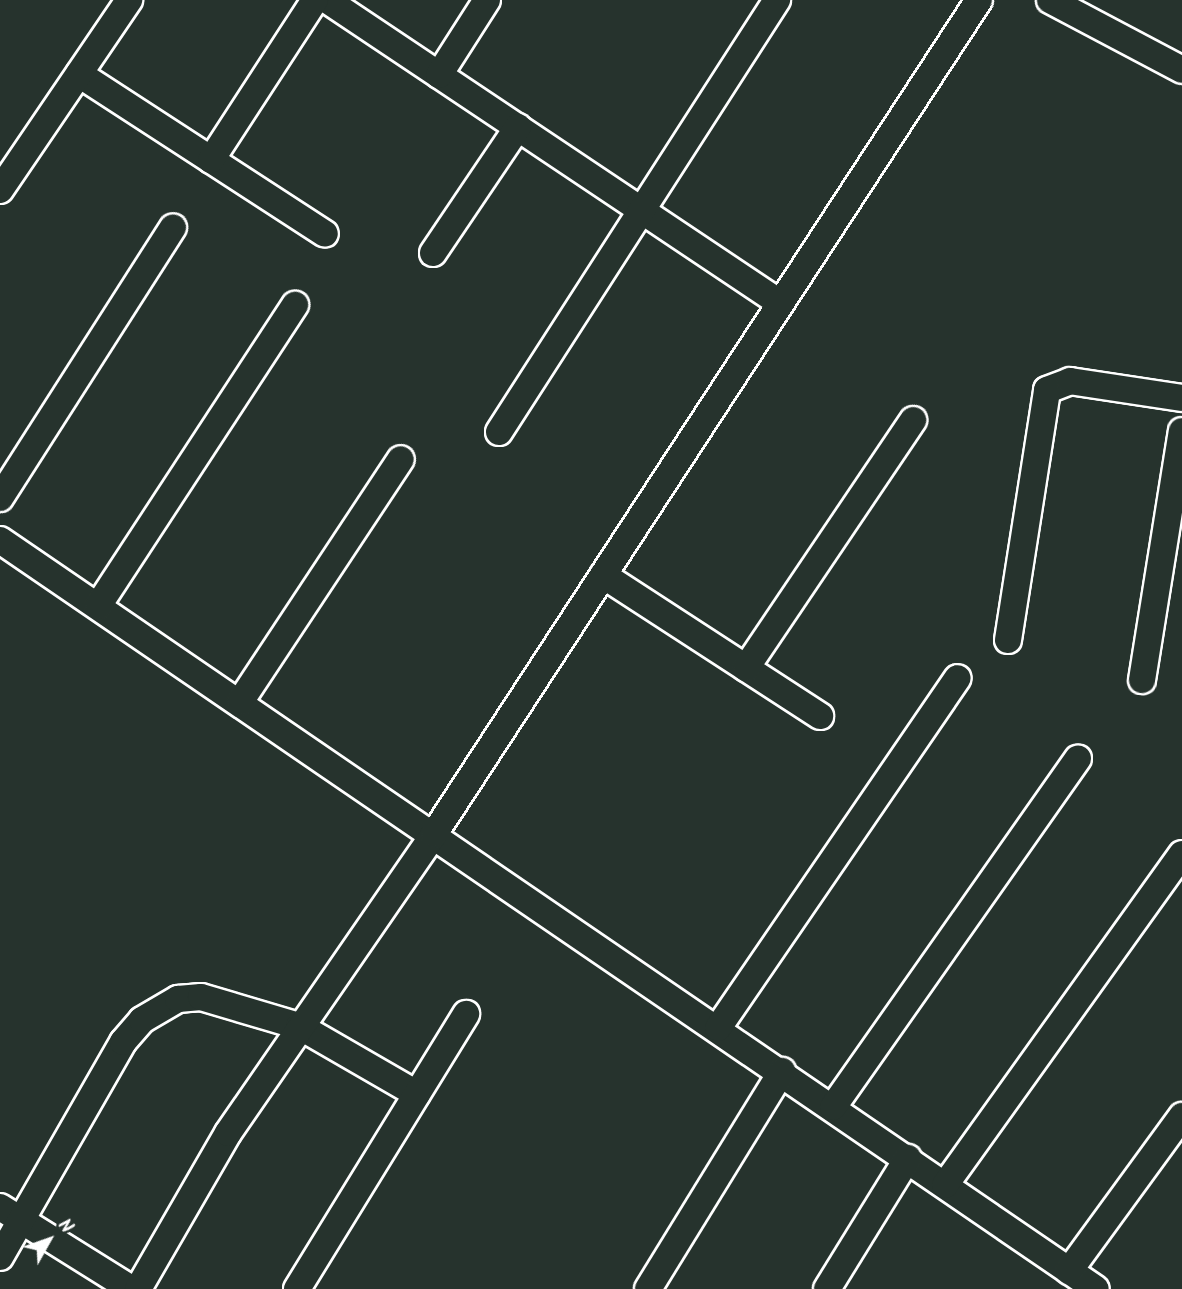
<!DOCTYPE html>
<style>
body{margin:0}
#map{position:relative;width:1182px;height:1289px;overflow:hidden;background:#26332d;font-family:Kalam,sans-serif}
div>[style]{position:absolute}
.roads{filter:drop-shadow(2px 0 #fff) drop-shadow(-2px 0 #fff) drop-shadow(0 2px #fff) drop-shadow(0 -2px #fff)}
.minor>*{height:26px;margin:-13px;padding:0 13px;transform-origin:13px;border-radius:13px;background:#26332d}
span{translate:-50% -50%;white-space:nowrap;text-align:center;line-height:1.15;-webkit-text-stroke:5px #26332d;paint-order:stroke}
.north{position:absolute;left:14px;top:1205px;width:70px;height:70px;-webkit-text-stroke:5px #26332d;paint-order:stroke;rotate:50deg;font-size:19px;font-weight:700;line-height:28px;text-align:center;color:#fff}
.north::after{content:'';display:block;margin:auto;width:24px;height:32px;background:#fff;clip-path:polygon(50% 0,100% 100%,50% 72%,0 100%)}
</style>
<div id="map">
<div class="roads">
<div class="minor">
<div style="left:327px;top:0;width:545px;rotate:33.78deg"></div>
<div style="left:1050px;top:0;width:149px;rotate:27.9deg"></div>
<div style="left:79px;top:74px;width:293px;rotate:33deg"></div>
<div style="left:439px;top:75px;width:89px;rotate:-57.4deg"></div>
<div style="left:211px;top:160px;width:191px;rotate:-57deg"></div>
<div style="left:0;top:190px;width:230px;rotate:-55.8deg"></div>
<div style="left:433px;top:253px;width:152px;rotate:-56deg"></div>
<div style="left:499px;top:432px;width:514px;rotate:-57.24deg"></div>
<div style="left:0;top:498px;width:321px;rotate:-57.4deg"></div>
<div style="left:0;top:540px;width:1327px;rotate:34.35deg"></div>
<div style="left:603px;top:575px;width:259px;rotate:33deg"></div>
<div style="left:98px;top:606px;width:360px;rotate:-56.8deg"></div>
<div style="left:1008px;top:640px;width:253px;rotate:-81.1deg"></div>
<div style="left:1047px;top:390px;width:25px;rotate:-21deg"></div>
<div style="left:1070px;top:381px;width:113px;rotate:8.6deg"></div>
<div style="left:746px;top:668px;width:299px;rotate:-56deg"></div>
<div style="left:1142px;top:680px;width:252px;rotate:-80.9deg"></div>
<div style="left:240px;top:702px;width:291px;rotate:-56.5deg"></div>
<div style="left:718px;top:1028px;width:424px;rotate:-55.6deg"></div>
<div style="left:833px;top:1107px;width:426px;rotate:-54.9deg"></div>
<div style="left:945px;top:1185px;width:407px;rotate:-54.4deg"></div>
<div style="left:0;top:1207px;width:155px;rotate:32deg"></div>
<div style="left:0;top:1257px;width:248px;rotate:-60.2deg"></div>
<div style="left:123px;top:1042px;width:29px;rotate:-49deg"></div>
<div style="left:142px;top:1020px;width:42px;rotate:-30.3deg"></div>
<div style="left:178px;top:999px;width:23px;rotate:-5deg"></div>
<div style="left:201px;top:997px;width:102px;rotate:16.5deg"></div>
<div style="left:299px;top:1026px;width:136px;rotate:30deg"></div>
<div style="left:1069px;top:1271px;width:192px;rotate:-53.9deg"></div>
<div style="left:138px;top:1289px;width:180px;rotate:-60deg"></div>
<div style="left:228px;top:1133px;width:363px;rotate:-55.4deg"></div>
<div style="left:434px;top:834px;width:996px;rotate:-56.84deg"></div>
<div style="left:297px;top:1289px;width:323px;rotate:-58.4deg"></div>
<div style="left:648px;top:1289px;width:256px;rotate:-58.4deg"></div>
<div style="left:827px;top:1289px;width:154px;rotate:-58.3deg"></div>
</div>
</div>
<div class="north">N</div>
</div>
